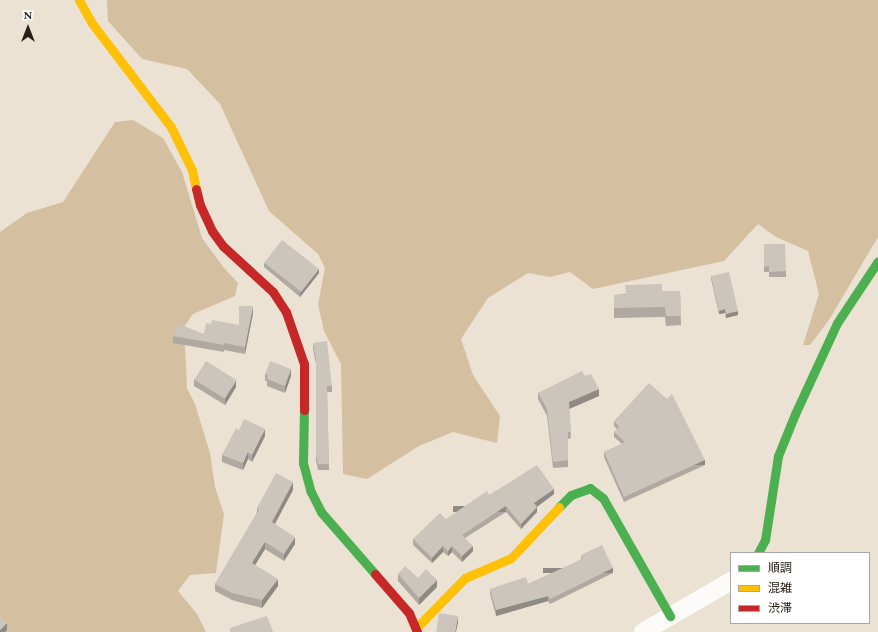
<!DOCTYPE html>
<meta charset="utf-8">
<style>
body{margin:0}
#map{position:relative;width:878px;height:632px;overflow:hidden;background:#ebe2d4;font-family:Spectral,"Noto Sans JP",serif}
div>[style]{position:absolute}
.forest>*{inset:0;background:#d4c0a1}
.street>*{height:18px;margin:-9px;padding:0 9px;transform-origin:9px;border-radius:9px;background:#fcfbf9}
.fast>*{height:9px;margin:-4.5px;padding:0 4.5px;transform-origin:4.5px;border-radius:4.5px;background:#4caf50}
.slow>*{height:9px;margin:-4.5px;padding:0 4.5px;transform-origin:4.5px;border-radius:4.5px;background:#ffc107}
.jam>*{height:9px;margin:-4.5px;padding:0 4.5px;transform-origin:4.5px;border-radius:4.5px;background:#c62828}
.wall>*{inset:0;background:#afa9a1}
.shaded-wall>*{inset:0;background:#8f8a83;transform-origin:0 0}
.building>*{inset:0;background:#ccc5bb;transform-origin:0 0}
span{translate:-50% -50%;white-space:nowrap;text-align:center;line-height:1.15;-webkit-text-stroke:4px #fff;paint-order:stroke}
.legend{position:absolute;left:730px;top:552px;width:140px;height:72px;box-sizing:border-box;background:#fff;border:1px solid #a9a6a3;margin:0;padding:5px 7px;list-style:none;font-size:12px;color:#272118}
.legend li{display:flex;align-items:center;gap:8px;height:20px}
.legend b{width:20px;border:1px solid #a9a6a3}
.north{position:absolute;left:8px;top:8px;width:40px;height:40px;-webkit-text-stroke:3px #fff;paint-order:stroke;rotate:0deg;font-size:11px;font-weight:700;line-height:16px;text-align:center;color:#272118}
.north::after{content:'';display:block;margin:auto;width:14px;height:18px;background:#272118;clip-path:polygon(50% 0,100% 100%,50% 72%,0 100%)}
</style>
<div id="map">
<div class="forest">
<div style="clip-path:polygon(107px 0,878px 0,878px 237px,829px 320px,810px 345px,803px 345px,819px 294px,808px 251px,776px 237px,758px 224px,724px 261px,593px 289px,570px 272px,550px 277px,528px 273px,488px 298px,461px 339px,473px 375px,500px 416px,497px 443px,453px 432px,419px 446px,367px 479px,343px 474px,341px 364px,324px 331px,318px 304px,325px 268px,318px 254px,269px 211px,220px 104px,187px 69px,142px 59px,108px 21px)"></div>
<div style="clip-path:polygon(133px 120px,163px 138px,182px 172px,202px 238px,224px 268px,238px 283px,235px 296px,193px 314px,184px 327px,187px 388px,195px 404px,210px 453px,215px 487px,224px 514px,216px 573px,190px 575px,178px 591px,197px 614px,206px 632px,0 632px,0 232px,27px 213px,63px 202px,115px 122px)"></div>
</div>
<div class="street">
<div style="left:643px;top:632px;width:102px;rotate:-30.1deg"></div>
</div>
<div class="fast">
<div style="left:304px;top:410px;width:53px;rotate:91.1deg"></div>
<div style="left:303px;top:463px;width:30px;rotate:75deg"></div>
<div style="left:311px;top:492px;width:22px;rotate:63deg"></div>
<div style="left:321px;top:512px;width:82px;rotate:48.9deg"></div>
<div style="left:559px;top:507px;width:17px;rotate:-45deg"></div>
<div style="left:571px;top:495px;width:20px;rotate:-20deg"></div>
<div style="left:590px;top:488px;width:16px;rotate:38deg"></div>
<div style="left:603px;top:498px;width:136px;rotate:60.4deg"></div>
<div style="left:758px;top:553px;width:15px;rotate:-62deg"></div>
<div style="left:765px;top:540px;width:85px;rotate:-81.2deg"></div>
<div style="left:778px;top:456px;width:45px;rotate:-68deg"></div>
<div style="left:795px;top:414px;width:100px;rotate:-65.2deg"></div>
<div style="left:837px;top:323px;width:74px;rotate:-56.5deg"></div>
</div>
<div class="slow">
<div style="left:79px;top:0;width:25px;rotate:61deg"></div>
<div style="left:91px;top:22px;width:132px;rotate:52.7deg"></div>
<div style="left:171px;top:127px;width:48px;rotate:64deg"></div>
<div style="left:192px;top:170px;width:19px;rotate:78deg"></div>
<div style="left:417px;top:627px;width:69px;rotate:-45.6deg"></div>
<div style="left:465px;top:578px;width:50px;rotate:-23.5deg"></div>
<div style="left:511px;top:558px;width:70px;rotate:-46.7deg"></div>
</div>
<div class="jam">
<div style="left:196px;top:189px;width:16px;rotate:76deg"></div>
<div style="left:200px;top:205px;width:29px;rotate:65deg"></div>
<div style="left:212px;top:231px;width:19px;rotate:54deg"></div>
<div style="left:223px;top:246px;width:68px;rotate:42.6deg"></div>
<div style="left:273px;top:292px;width:24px;rotate:57deg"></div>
<div style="left:286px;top:312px;width:55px;rotate:70.9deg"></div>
<div style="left:304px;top:364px;width:46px;rotate:90deg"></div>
<div style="left:375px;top:574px;width:52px;rotate:48.9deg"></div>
<div style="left:409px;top:613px;width:21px;rotate:67deg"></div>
</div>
<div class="wall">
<div style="clip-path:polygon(764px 244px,786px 271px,786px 277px,769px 277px,769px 272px,764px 272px)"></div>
<div style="clip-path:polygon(264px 263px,319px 273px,300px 297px,264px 267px)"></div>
<div style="clip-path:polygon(711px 276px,738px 315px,726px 318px,725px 313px,719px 314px,711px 279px)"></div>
<div style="clip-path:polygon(662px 291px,680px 291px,681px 325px,666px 326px,665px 317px,614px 318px,614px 295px)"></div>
<div style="clip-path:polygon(253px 313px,245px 354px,224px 350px,224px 352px,173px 343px,173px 336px,204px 334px,211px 324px,239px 325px)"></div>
<div style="clip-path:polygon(313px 343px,332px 386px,332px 392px,327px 392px,329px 470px,318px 470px,316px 461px,316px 364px,313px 349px)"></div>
<div style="clip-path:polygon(265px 374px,291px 376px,285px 393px,267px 386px,267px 381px,265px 381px)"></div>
<div style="clip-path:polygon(585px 376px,599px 396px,569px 409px,571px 438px,568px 439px,568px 467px,553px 468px,547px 416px,538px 399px,538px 393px)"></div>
<div style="clip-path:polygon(194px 379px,236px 387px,225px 405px,194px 386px)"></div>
<div style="clip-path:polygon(614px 421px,705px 465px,624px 502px,604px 457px,604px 452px,622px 444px,614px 437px,614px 432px,617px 429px,614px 426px)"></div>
<div style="clip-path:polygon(239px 430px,265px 436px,252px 462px,248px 459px,243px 470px,222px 462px,222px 455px)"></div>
<div style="clip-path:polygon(293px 490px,275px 524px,295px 544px,284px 561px,265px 549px,255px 565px,278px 586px,262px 608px,232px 600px,215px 591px,215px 584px,257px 513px,257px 508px)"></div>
<div style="clip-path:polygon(554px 494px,537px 507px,537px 512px,521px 529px,506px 512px,465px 538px,473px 551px,462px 562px,452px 552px,448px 556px,443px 552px,432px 563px,413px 545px,413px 539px,489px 495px)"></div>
<div style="clip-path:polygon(581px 555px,613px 573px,550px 604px,548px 601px,496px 616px,490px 594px,490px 589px,528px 584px,581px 560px)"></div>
<div style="clip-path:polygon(398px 574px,418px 578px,437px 587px,419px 605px,398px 581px)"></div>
</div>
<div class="shaded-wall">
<div style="clip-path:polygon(319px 269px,319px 273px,300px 297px,300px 293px)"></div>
<div style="clip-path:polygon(253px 306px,253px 313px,245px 354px,245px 347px)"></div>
<div style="clip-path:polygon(725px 309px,725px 313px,719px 314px,719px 311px)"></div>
<div style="clip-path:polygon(738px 311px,738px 315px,726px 318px,726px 314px)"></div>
<div style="clip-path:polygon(291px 369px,291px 376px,285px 393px,285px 386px)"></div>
<div style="clip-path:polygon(236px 380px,236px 387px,225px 405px,225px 398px)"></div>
<div style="clip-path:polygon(599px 389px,599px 396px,569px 409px,569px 402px)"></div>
<div style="clip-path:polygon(265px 429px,265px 436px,252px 462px,252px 455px)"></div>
<div style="clip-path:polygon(248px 452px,248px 459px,243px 470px,243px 463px)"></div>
<div style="left:705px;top:460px;width:5px;height:89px;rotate:90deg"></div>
<div style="clip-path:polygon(293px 482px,293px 490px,272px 529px,272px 522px)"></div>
<div style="clip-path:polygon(554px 489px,554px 494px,534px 509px,534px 503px)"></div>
<div style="left:506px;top:506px;width:6px;height:53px;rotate:90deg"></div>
<div style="clip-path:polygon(537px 507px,537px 512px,521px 529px,521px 524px)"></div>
<div style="clip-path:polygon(295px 537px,295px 544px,284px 561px,284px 554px)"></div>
<div style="clip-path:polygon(265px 542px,265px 549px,252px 570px,252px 563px)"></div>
<div style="clip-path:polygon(443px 546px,443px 552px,432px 563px,432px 558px)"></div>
<div style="clip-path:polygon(452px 546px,452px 552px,448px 556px,448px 551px)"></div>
<div style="clip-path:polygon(473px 546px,473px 551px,462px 562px,462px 556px)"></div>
<div style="left:613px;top:568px;width:5px;height:70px;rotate:90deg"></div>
<div style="clip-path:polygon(278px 579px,278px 586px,262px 608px,262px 600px)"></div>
<div style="clip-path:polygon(437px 580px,437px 587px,419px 605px,419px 598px)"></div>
<div style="clip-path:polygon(548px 596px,548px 601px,496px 616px,496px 610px)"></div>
<div style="clip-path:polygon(458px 616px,458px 623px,456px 632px,455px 632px)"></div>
<div style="clip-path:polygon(7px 623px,7px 630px,5px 632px,0 632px,0 630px)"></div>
</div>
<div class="building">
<div style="left:282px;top:240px;width:47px;height:29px;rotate:38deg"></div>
<div style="clip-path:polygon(764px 244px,785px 244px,786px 271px,769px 272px,769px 266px,764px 267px)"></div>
<div style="clip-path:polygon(729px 272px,738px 311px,726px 314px,725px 309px,719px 311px,711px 276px)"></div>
<div style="clip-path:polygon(662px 284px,662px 291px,680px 291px,681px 316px,666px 316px,665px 307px,614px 308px,614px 295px,626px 295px,625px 285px)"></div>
<div style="clip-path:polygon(239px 306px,253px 306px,245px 347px,224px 343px,224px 345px,173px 336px,179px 324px,204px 334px,206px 323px,211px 324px,212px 320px,239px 325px)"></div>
<div style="clip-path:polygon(327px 341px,332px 386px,327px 386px,329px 464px,318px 464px,316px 455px,316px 358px,313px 343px)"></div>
<div style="left:206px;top:361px;width:36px;height:22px;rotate:32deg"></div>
<div style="clip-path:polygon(270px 361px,291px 369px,285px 386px,267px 379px,268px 375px,265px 374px)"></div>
<div style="clip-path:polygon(582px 371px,585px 376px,591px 374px,599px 389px,569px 402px,571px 432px,568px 432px,568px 460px,553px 462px,547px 409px,538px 393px)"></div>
<div style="clip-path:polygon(649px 383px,667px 399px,672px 394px,705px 460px,624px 497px,604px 452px,625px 442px,614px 432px,619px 427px,614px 421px)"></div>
<div style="clip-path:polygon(244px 419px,265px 429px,252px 455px,248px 452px,243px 463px,222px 455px,236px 428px,239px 430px)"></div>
<div style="clip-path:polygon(537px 465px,554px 489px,534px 503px,537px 507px,521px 524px,506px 506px,462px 535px,473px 546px,462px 556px,452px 546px,448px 551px,443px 546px,432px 558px,413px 539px,440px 513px,446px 519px,487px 491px,489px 495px)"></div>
<div style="clip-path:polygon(276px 473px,293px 482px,272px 522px,295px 537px,284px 554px,265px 542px,252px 563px,278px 579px,262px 600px,232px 593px,215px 584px,259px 510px,257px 508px)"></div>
<div style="clip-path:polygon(602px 545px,613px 568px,550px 599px,548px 596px,496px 610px,490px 589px,526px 577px,528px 584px,582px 559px,581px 555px)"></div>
<div style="clip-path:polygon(405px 566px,418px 578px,426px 569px,437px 580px,419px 598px,398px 574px)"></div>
<div style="clip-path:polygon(439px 613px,458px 616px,455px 632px,436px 632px)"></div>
<div style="clip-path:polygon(0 616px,7px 623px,0 630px)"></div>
<div style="clip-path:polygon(267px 616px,273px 632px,230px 632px,230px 628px)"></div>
</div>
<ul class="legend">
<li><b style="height:5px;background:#4caf50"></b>順調</li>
<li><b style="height:5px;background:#ffc107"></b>混雑</li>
<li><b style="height:5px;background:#c62828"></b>渋滞</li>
</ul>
<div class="north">N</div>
</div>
